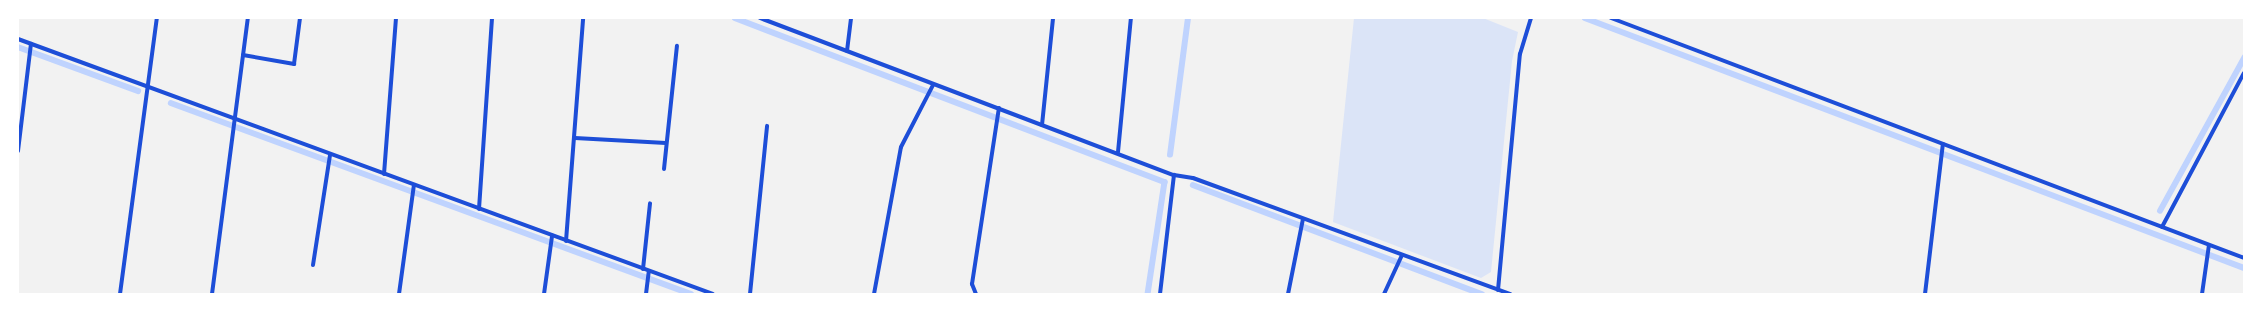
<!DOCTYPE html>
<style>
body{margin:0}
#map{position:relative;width:2262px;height:312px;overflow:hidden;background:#f2f2f2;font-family:Inter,sans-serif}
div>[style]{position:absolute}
.green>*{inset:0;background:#dbe4f7}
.stream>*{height:5.5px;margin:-2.75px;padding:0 2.75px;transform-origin:2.75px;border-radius:2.75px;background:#bfd3fe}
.minor>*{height:4px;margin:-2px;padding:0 2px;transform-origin:2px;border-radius:2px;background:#1d4ed8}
span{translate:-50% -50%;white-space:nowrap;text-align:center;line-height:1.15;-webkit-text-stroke:3.5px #fff;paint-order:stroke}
.frame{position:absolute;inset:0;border:19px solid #fff;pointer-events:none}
</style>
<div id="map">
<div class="green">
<div style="clip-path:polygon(1354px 18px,1483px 18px,1518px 32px,1512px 61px,1491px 272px,1481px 278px,1333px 222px)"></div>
</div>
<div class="stream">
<div style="left:735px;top:18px;width:460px;rotate:20.9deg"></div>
<div style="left:1165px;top:182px;width:113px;rotate:98.6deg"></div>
<div style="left:1585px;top:18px;width:705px;rotate:20.77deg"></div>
<div style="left:18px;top:47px;width:128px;rotate:20.1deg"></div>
<div style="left:171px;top:103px;width:554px;rotate:20.17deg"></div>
<div style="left:1170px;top:155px;width:138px;rotate:-82.5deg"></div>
<div style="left:1193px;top:185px;width:309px;rotate:20.7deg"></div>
<div style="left:2160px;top:211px;width:175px;rotate:-61.2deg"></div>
</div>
<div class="minor">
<div style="left:760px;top:18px;width:443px;rotate:20.8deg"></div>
<div style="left:1174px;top:175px;width:19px;rotate:9deg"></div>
<div style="left:1193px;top:178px;width:338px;rotate:20.1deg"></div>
<div style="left:1611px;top:18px;width:677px;rotate:20.76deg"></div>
<div style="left:18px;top:39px;width:740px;rotate:20.15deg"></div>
<div style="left:847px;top:51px;width:33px;rotate:-83deg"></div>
<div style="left:243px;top:55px;width:52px;rotate:10deg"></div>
<div style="left:294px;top:64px;width:46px;rotate:-82.6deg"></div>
<div style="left:1042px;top:125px;width:108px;rotate:-84.1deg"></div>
<div style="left:575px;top:138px;width:91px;rotate:3.1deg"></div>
<div style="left:18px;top:151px;width:108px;rotate:-83.1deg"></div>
<div style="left:1118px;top:152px;width:135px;rotate:-84.5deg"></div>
<div style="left:664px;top:169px;width:124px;rotate:-84deg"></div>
<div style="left:384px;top:174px;width:156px;rotate:-85.6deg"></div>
<div style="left:479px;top:209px;width:191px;rotate:-86.1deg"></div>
<div style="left:2162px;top:227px;width:174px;rotate:-62deg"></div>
<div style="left:566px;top:241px;width:224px;rotate:-85.6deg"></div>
<div style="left:313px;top:265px;width:111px;rotate:-81.2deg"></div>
<div style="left:643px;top:269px;width:66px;rotate:-83.9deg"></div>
<div style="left:1498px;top:290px;width:237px;rotate:-84.7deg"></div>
<div style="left:1520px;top:54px;width:38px;rotate:-73deg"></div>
<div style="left:120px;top:294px;width:278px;rotate:-82.4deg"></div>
<div style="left:212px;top:294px;width:278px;rotate:-82.6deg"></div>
<div style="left:399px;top:294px;width:110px;rotate:-82.2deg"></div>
<div style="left:544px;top:294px;width:59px;rotate:-82.1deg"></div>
<div style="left:646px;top:294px;width:23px;rotate:-83deg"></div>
<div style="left:750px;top:294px;width:169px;rotate:-84.2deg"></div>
<div style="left:874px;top:294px;width:149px;rotate:-79.6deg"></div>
<div style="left:901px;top:147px;width:70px;rotate:-62.7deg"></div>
<div style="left:976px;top:294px;width:11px;rotate:-112deg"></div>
<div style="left:972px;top:284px;width:178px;rotate:-81.3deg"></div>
<div style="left:1160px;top:294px;width:120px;rotate:-83.3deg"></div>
<div style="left:1288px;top:294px;width:76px;rotate:-78.7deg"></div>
<div style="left:1384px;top:294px;width:43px;rotate:-65.2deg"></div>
<div style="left:1925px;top:294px;width:151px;rotate:-83.2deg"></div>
<div style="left:2202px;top:294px;width:49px;rotate:-81.9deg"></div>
</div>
<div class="frame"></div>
</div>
